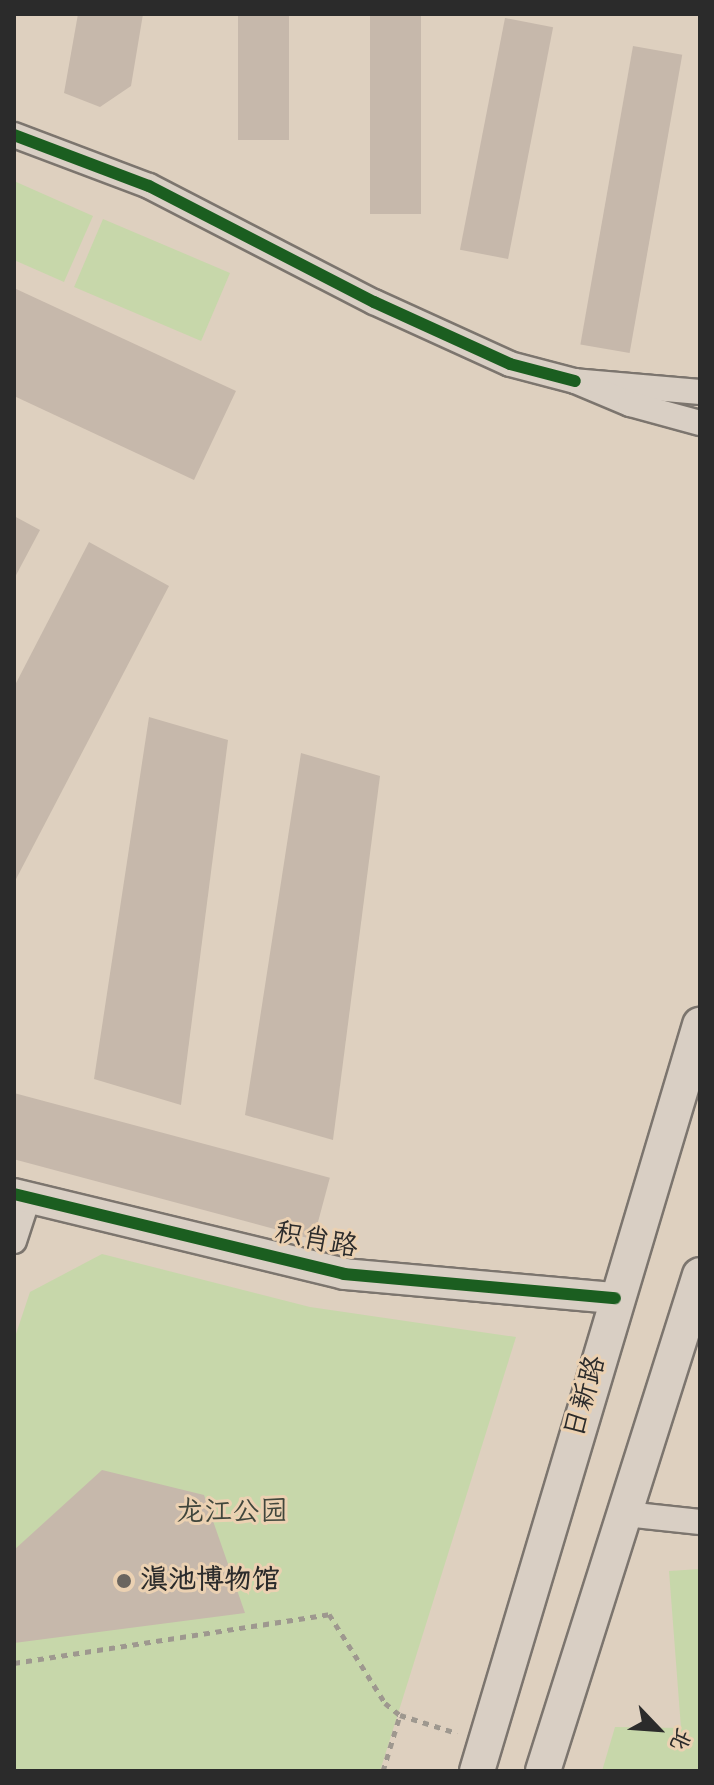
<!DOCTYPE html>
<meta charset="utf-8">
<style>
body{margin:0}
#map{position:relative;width:714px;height:1785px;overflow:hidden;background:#ded0bf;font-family:Mynerve,"LXGW WenKai TC",sans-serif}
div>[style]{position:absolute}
.green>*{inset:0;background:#c7d7aa;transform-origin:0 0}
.building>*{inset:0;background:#c6b8ab;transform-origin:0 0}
.path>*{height:5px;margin-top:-2.5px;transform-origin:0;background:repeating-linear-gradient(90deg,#9e988f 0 6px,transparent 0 12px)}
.roads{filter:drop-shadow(2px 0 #7c756e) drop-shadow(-2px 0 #7c756e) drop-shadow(0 2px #7c756e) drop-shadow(0 -2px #7c756e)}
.minor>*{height:24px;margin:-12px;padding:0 12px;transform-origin:12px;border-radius:12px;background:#d9cfc4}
.tertiary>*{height:30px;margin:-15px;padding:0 15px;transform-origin:15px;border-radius:15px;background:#d9cfc4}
.secondary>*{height:34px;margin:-17px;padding:0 17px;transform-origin:17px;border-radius:17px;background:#d9cfc4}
.cycleway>*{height:12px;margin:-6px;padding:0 6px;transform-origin:6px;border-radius:6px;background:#1b5e20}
.dots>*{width:22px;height:22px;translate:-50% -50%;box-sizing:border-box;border:4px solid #ebd1b2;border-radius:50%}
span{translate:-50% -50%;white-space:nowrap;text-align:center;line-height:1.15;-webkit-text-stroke:6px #ebd1b2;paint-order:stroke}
.street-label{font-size:28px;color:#2b2b2b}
.park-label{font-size:28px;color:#40463c}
.poi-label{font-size:28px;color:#2b2b2b;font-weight:700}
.left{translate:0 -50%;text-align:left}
.frame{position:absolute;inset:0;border:16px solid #2b2b2b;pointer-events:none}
.north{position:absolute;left:618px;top:1689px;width:80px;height:80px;-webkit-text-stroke:6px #ebd1b2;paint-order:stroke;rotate:115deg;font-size:22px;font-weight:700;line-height:32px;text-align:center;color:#2b2b2b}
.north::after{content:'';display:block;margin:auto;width:28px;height:36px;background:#2b2b2b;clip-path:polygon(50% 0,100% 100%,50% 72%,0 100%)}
</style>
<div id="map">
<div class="green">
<div style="clip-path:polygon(14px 181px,93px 216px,64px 282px,14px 260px)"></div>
<div style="left:103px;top:219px;width:138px;height:74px;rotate:23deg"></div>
<div style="clip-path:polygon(102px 1254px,310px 1307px,516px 1337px,380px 1771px,14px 1771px,14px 1340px,30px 1292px)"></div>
<div style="clip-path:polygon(700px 1569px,700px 1771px,602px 1771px,615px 1727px,681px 1728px,669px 1571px)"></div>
</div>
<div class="building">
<div style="clip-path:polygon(78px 14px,143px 14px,131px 86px,100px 107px,64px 93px)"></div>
<div style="left:238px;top:14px;width:51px;height:126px"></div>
<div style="left:370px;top:14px;width:51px;height:200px"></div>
<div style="left:505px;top:18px;width:49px;height:236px;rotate:11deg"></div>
<div style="left:633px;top:46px;width:50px;height:303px;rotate:10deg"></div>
<div style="clip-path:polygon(14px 288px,236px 391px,194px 480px,14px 396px)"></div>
<div style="clip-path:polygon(14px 516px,40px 530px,14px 579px)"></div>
<div style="clip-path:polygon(89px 542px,169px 586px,14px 883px,14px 687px)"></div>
<div style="clip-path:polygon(149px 717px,228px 740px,181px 1105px,94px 1079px)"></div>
<div style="clip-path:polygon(301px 753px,380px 776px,333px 1140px,245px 1115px)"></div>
<div style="left:14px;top:1093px;width:327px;height:64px;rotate:15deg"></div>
<div style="clip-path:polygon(102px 1470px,204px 1495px,245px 1613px,14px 1643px,14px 1550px)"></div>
</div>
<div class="path">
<div style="left:14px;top:1663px;width:319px;rotate:-8.8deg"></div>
<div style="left:329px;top:1614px;width:105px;rotate:57.8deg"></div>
<div style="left:385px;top:1703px;width:19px;rotate:39deg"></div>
<div style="left:400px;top:1715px;width:60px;rotate:17.5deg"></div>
<div style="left:383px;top:1771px;width:59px;rotate:-73.1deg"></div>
</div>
<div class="roads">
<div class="minor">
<div style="left:14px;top:135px;width:144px;rotate:20.7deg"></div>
<div style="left:149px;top:186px;width:253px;rotate:27.3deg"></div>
<div style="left:374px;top:302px;width:149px;rotate:24.5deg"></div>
<div style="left:510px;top:364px;width:67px;rotate:14.7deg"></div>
<div style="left:700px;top:392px;width:125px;rotate:-175deg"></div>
<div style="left:575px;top:381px;width:60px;rotate:22.7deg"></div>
<div style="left:630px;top:404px;width:73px;rotate:15.2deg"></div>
<div style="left:14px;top:1241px;width:45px;rotate:-72deg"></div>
<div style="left:626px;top:1514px;width:74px;rotate:6.2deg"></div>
</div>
<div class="tertiary">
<div style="left:14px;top:1194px;width:340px;rotate:13.6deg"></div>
<div style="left:344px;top:1274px;width:272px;rotate:5.1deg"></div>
</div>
<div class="secondary">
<div style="left:477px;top:1771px;width:779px;rotate:-73.36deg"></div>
<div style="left:543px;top:1771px;width:520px;rotate:-72.44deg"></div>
</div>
</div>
<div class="cycleway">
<div style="left:14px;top:135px;width:144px;rotate:20.7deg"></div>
<div style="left:149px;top:186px;width:253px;rotate:27.3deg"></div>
<div style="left:374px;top:302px;width:149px;rotate:24.5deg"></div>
<div style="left:510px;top:364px;width:67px;rotate:14.7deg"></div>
<div style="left:14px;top:1194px;width:340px;rotate:13.6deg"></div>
<div style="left:344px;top:1274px;width:272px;rotate:5.1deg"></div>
</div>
<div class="dots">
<div style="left:124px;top:1581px;background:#6a655f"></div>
</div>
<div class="street-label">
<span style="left:316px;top:1241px;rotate:11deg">积肖路</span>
<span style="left:586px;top:1397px;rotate:-74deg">日新路</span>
</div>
<div class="park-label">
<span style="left:232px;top:1513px">龙江公园</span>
</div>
<div class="poi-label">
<span class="left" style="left:140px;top:1581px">滇池博物馆</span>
</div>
<div class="frame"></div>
<div class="north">北</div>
</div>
